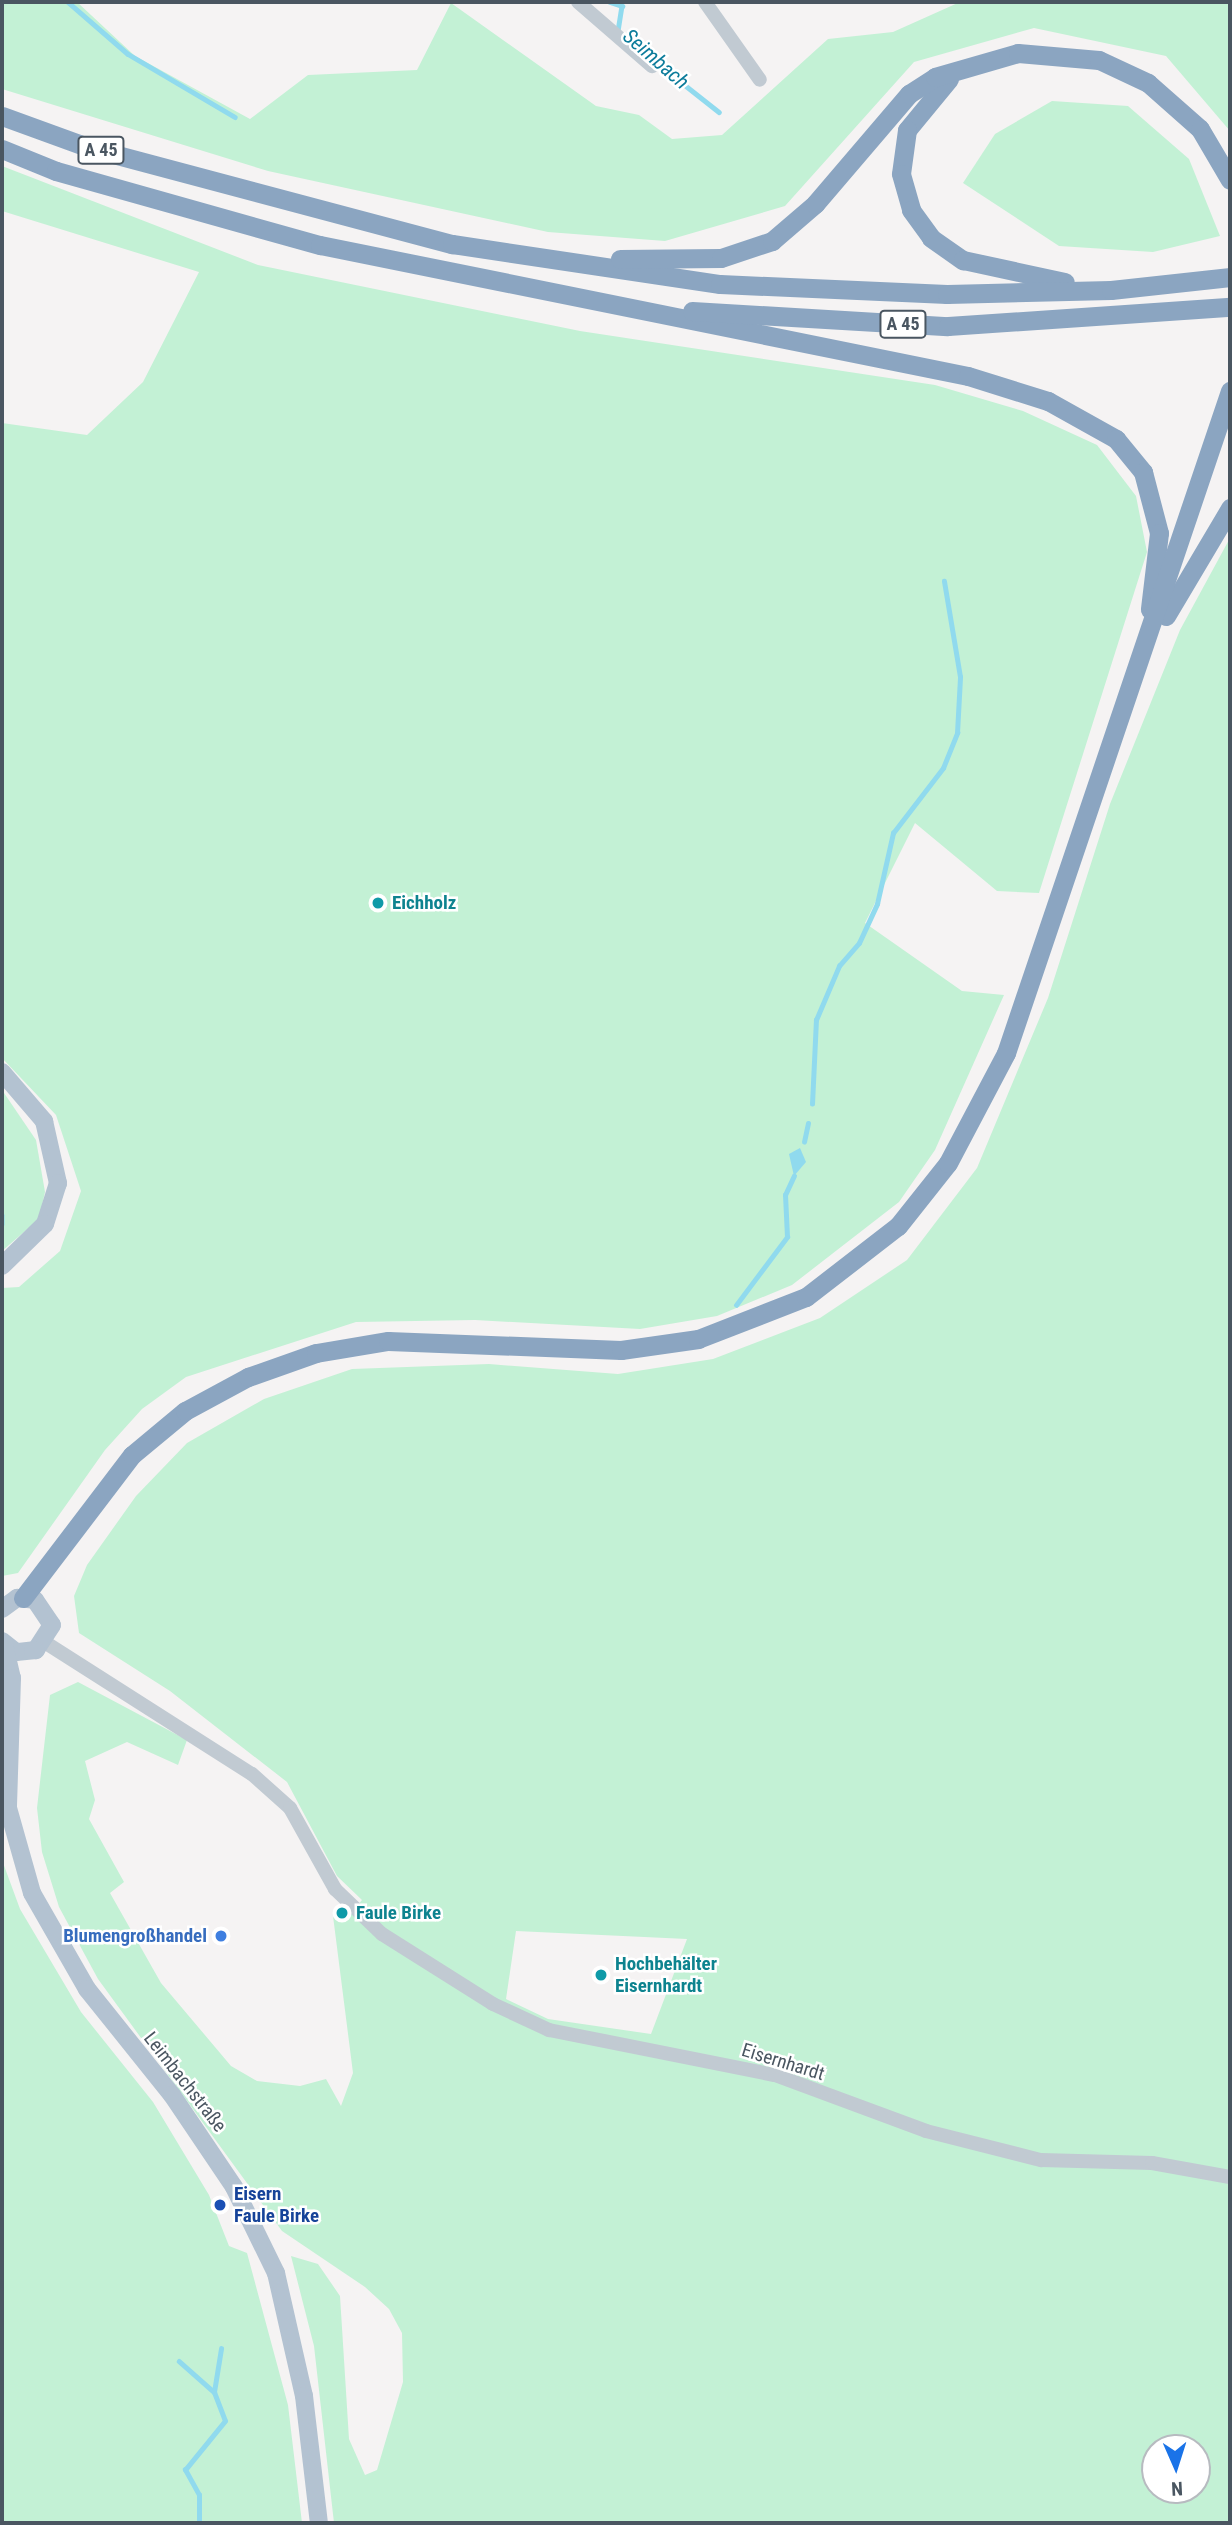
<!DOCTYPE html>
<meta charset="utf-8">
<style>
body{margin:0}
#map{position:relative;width:1232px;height:2525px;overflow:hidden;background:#f5f3f3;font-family:"Roboto Condensed",sans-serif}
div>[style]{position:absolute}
.green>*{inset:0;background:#c3f1d5}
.water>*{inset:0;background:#90daee}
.stream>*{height:4.5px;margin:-2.25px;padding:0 2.25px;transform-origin:2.25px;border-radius:2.25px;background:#90daee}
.minor>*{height:14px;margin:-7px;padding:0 7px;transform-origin:7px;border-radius:7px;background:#c1cad2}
.major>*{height:18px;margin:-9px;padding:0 9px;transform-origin:9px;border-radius:9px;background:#b3c2d1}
.highway>*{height:19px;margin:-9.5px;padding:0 9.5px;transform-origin:9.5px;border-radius:9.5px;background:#8ba5c1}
.dots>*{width:19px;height:19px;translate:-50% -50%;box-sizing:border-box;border:4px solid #fff;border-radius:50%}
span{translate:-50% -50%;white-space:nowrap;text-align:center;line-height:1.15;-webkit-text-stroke:5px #fff;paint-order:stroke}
.shield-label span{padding:2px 5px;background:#fff;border:2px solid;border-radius:5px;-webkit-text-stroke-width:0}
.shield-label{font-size:18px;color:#4a5661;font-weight:700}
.culture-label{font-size:19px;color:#0d838f;font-weight:700}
.left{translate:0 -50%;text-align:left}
.shop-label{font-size:19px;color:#366cbe;font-weight:700}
.right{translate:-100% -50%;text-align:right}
.street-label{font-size:19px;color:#4a5661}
.transit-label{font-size:19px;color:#164399;font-weight:700}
.water-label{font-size:21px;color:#0c7c9b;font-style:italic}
.frame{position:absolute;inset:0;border:4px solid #4a5661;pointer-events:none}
.north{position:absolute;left:1141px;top:2434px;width:70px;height:70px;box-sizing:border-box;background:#fff;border:2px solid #b7bbc0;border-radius:50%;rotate:177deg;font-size:19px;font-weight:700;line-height:28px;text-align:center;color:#4a5661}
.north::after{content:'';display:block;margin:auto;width:24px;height:32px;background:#1a73e8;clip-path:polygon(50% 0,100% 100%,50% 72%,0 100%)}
</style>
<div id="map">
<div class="green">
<div style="clip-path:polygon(2px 2px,77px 2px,135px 56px,250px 119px,308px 75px,417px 70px,451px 3px,596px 106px,639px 115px,672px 139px,722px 135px,828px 39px,893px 32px,960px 2px,1230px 2px,1230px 131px,1166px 56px,1034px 28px,914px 62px,785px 206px,665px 241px,548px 232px,268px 171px,2px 89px)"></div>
<div style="clip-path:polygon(1052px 101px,1128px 106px,1189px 159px,1220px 236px,1153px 252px,1059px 246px,963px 183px,995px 134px)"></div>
<div style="clip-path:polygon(2px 166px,258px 265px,580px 331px,935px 385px,1023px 411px,1097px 445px,1136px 496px,1147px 552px,1039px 893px,997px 891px,915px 823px,865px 923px,962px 991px,1004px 995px,935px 1150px,899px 1202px,792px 1285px,717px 1316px,640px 1329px,475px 1320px,356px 1322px,186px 1377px,142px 1409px,105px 1450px,18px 1573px,2px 1576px,2px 1288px,19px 1287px,60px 1251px,81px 1191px,56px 1115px,2px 1058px,2px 423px,87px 435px,143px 382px,199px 272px,2px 211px)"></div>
<div style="clip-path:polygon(evenodd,1230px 538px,1230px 2523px,334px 2523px,314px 2346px,291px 2256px,318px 2264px,340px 2296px,349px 2439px,365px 2475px,377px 2470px,403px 2382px,402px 2333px,389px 2309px,365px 2287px,282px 2231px,98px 1979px,59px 1907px,42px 1852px,37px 1808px,50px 1695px,78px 1682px,187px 1740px,178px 1765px,127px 1742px,85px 1761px,95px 1800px,89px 1819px,124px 1882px,110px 1893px,161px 1983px,231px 2066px,257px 2081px,300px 2086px,326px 2079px,341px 2106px,353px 2073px,333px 1916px,350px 1914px,362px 1900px,337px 1876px,287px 1782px,170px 1691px,79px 1633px,74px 1596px,87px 1565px,136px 1496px,187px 1443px,264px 1399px,352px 1369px,489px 1364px,618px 1374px,713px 1359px,820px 1318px,907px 1260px,977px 1168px,1048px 998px,1110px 804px,1180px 630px,1230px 538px,516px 1931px,687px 1939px,651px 2034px,548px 2019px,506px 1999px,516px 1931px,1230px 538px,1155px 2448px,1197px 2448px,1197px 2490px,1155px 2490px,1155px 2448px)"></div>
<div style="clip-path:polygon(2px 1090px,36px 1140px,45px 1192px,39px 1219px,2px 1251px)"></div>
<div style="clip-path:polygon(2px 1860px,20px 1909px,81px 2012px,153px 2102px,209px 2195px,229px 2246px,247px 2253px,288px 2405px,302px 2523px,2px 2523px)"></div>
</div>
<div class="water">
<div style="clip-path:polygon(800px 1148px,806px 1162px,794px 1176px,789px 1154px)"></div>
</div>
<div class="stream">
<div style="left:68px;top:2px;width:79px;rotate:40.9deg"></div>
<div style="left:128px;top:54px;width:124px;rotate:30.5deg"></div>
<div style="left:610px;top:2px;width:13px;rotate:18deg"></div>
<div style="left:622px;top:6px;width:24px;rotate:99deg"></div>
<div style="left:657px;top:63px;width:79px;rotate:38.3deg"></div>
<div style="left:812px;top:1104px;width:84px;rotate:-87.3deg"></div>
<div style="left:816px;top:1020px;width:59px;rotate:-66.9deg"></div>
<div style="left:839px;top:966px;width:30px;rotate:-49deg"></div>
<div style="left:859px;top:943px;width:43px;rotate:-65.2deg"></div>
<div style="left:877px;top:904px;width:73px;rotate:-77.3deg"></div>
<div style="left:893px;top:833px;width:82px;rotate:-52.4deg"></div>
<div style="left:943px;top:768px;width:38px;rotate:-68deg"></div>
<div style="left:957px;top:733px;width:56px;rotate:-86.9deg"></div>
<div style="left:960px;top:677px;width:97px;rotate:-99.5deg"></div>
<div style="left:804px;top:1142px;width:19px;rotate:-78deg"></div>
<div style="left:2px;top:1215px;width:9px;rotate:90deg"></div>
<div style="left:736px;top:1305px;width:85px;rotate:-53.1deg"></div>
<div style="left:787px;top:1237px;width:42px;rotate:-92.7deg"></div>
<div style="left:785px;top:1195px;width:21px;rotate:-65deg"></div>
<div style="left:179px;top:2361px;width:47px;rotate:41.5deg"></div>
<div style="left:199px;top:2523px;width:28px;rotate:-90deg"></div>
<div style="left:199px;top:2495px;width:29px;rotate:-119deg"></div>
<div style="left:185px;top:2470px;width:63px;rotate:-50.8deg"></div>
<div style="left:225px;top:2421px;width:31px;rotate:-111deg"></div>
<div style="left:214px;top:2392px;width:44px;rotate:-80.8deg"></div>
</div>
<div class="minor">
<div style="left:578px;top:2px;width:98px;rotate:40.9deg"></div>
<div style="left:705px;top:2px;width:95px;rotate:54.8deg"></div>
<div style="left:46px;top:1643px;width:244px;rotate:32.5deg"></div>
<div style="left:252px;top:1774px;width:51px;rotate:41.8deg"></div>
<div style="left:290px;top:1808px;width:93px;rotate:60.9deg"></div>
<div style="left:335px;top:1889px;width:65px;rotate:43.8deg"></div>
<div style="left:382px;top:1934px;width:131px;rotate:32.2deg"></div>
<div style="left:493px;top:2004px;width:62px;rotate:24.9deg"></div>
<div style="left:549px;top:2030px;width:230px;rotate:11.3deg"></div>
<div style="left:775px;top:2075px;width:161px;rotate:20.3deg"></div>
<div style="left:926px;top:2131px;width:119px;rotate:14.2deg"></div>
<div style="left:1041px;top:2160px;width:111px;rotate:1.5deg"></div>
<div style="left:1152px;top:2163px;width:79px;rotate:10.2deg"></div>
</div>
<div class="major">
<div style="left:2px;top:1072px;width:65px;rotate:49.4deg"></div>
<div style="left:44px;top:1121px;width:64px;rotate:77.3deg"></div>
<div style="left:58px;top:1183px;width:43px;rotate:107.6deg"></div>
<div style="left:45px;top:1224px;width:60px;rotate:135.7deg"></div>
<div style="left:2px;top:1609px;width:19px;rotate:-36deg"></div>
<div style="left:17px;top:1598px;width:18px;rotate:6deg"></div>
<div style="left:35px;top:1600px;width:30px;rotate:56deg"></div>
<div style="left:52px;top:1625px;width:30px;rotate:123deg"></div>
<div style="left:36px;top:1650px;width:20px;rotate:174deg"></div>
<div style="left:16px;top:1652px;width:18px;rotate:-142deg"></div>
<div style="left:4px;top:1644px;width:35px;rotate:77deg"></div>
<div style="left:12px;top:1678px;width:130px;rotate:91.8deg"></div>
<div style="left:8px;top:1808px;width:88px;rotate:74.2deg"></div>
<div style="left:32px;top:1893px;width:111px;rotate:60.2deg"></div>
<div style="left:87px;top:1989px;width:136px;rotate:51.3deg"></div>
<div style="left:172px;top:2095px;width:111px;rotate:56deg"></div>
<div style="left:234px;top:2187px;width:96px;rotate:64deg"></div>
<div style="left:276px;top:2273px;width:126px;rotate:77.2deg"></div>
<div style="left:304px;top:2396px;width:128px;rotate:83.3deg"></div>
</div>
<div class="highway">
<div style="left:949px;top:79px;width:66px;rotate:129.5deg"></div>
<div style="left:907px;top:130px;width:44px;rotate:97.8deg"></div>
<div style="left:901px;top:174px;width:37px;rotate:74deg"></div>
<div style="left:911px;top:210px;width:34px;rotate:54deg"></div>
<div style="left:931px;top:238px;width:39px;rotate:35deg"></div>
<div style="left:963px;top:260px;width:104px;rotate:12.2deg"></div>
<div style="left:2px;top:116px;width:90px;rotate:20deg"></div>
<div style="left:87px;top:147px;width:378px;rotate:14.9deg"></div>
<div style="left:452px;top:244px;width:271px;rotate:8.5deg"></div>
<div style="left:720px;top:284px;width:227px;rotate:2.5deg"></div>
<div style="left:947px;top:294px;width:164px;rotate:-1.4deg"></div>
<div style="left:1111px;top:290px;width:120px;rotate:-6.2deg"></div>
<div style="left:2px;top:149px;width:58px;rotate:22.2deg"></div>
<div style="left:56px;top:171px;width:274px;rotate:15.7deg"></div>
<div style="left:320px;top:245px;width:661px;rotate:11.43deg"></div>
<div style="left:968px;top:376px;width:84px;rotate:17.4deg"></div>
<div style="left:1048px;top:401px;width:78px;rotate:29.2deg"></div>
<div style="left:1116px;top:439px;width:43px;rotate:50.7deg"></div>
<div style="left:1143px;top:472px;width:63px;rotate:75.3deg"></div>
<div style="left:1159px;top:533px;width:77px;rotate:96.8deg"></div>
<div style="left:620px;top:259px;width:101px;rotate:-0.6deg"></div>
<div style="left:721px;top:258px;width:54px;rotate:-18.4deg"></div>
<div style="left:772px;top:241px;width:57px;rotate:-40.7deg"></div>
<div style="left:815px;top:204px;width:145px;rotate:-49.5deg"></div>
<div style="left:909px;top:94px;width:31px;rotate:-33deg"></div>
<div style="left:935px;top:77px;width:86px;rotate:-16.1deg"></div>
<div style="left:1018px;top:53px;width:81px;rotate:4.9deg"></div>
<div style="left:1099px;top:60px;width:54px;rotate:25.1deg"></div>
<div style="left:1148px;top:83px;width:69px;rotate:41.5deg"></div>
<div style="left:1200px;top:129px;width:59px;rotate:59.5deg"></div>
<div style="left:692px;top:311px;width:256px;rotate:3.4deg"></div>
<div style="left:948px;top:326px;width:283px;rotate:-3.9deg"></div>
<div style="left:1166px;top:616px;width:126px;rotate:-59.3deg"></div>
<div style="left:23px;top:1598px;width:180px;rotate:-52.7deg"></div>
<div style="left:132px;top:1455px;width:69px;rotate:-39.7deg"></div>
<div style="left:185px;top:1411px;width:72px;rotate:-28.4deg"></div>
<div style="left:248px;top:1377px;width:72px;rotate:-19.4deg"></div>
<div style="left:316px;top:1353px;width:73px;rotate:-9.5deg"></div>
<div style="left:388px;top:1341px;width:233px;rotate:2.2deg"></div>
<div style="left:621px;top:1350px;width:78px;rotate:-8.1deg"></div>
<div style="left:698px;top:1339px;width:116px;rotate:-21.3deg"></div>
<div style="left:806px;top:1297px;width:116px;rotate:-37.7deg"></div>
<div style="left:898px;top:1226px;width:80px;rotate:-51.6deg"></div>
<div style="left:948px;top:1163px;width:124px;rotate:-62.2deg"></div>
<div style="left:1006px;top:1053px;width:699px;rotate:-71.31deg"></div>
</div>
<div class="dots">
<div style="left:378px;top:903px;background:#0f9aa8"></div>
<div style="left:342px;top:1913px;background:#0f9aa8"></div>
<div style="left:221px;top:1936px;background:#3f7fe0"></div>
<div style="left:601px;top:1975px;background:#0f9aa8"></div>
<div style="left:220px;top:2205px;background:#1a4fb4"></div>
</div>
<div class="shield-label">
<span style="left:101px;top:150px">A 45</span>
<span style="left:903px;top:324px">A 45</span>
</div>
<div class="culture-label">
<span class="left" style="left:392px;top:903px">Eichholz</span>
<span class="left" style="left:356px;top:1913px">Faule Birke</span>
<span class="left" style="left:615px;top:1975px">Hochbehälter<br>Eisernhardt</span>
</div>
<div class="shop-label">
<span class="right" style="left:207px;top:1936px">Blumengroßhandel</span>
</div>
<div class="street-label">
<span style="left:783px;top:2062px;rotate:17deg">Eisernhardt</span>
<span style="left:185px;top:2082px;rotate:52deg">Leimbachstraße</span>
</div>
<div class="transit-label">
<span class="left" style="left:234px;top:2205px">Eisern<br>Faule Birke</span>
</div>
<div class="water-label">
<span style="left:656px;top:59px;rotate:41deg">Seimbach</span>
</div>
<div class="frame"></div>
<div class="north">N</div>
</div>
